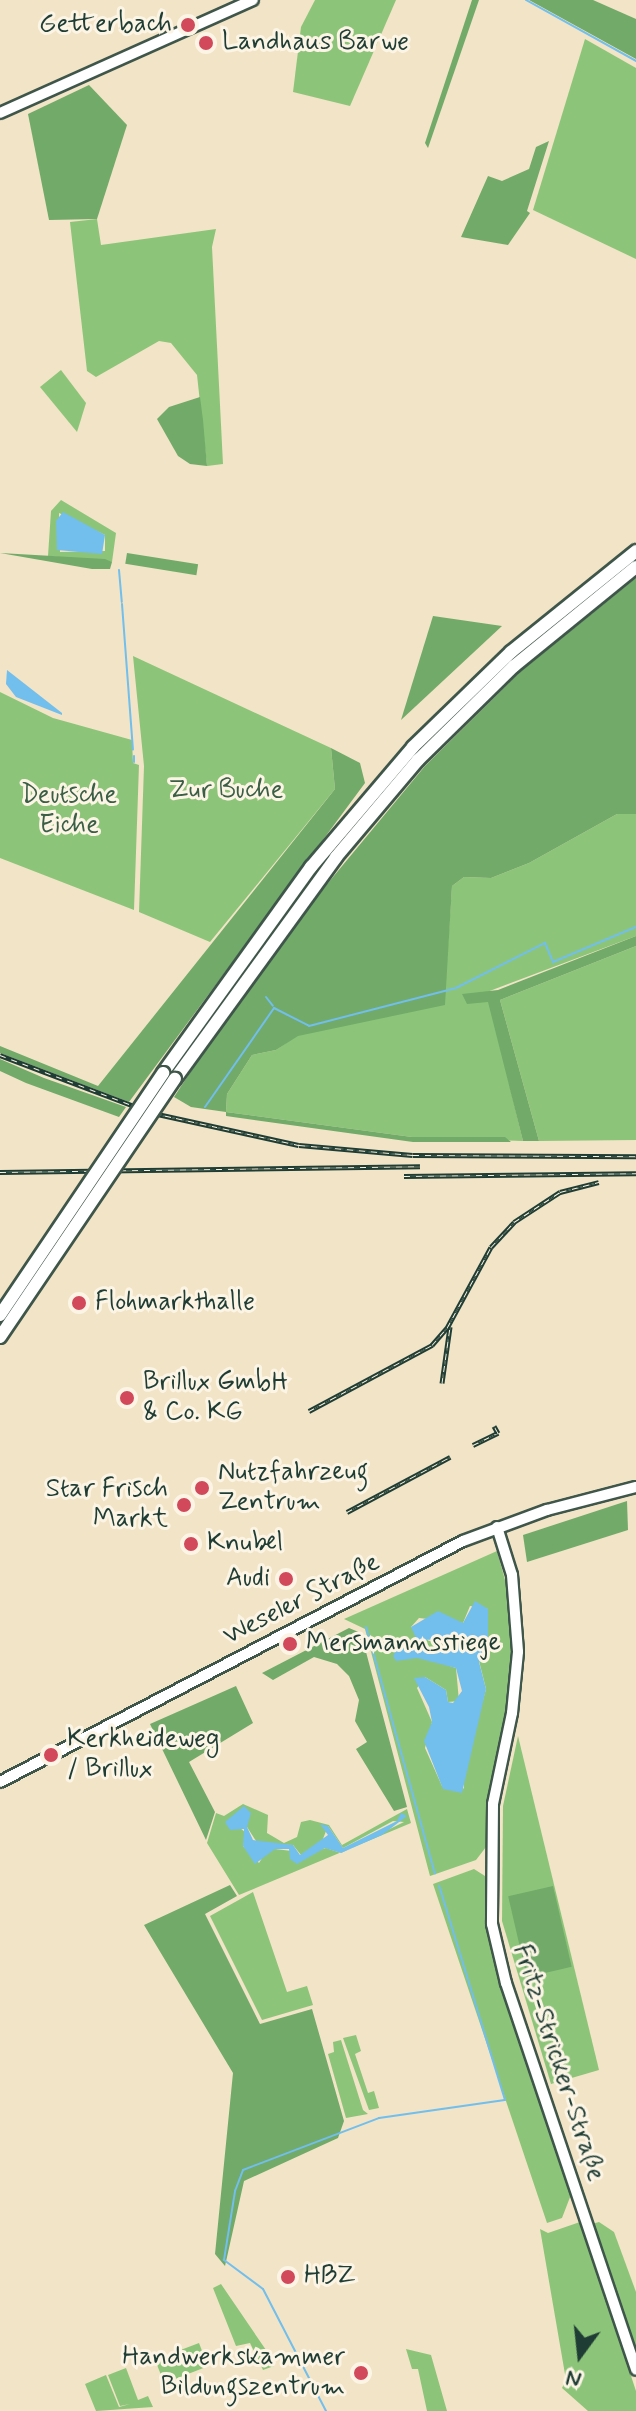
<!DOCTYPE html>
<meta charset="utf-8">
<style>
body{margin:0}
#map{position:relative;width:636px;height:2411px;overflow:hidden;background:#f2e4c6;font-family:Mynerve,sans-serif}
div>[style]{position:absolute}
.green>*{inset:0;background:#8cc579;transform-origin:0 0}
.forest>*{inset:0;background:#71aa69;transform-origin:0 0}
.water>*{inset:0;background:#72beec}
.stream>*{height:2px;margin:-1px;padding:0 1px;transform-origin:1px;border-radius:1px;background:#72beec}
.roads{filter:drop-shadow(2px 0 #3f564a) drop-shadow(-2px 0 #3f564a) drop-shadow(0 2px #3f564a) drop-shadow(0 -2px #3f564a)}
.secondary>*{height:10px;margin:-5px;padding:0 5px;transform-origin:5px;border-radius:5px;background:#fff}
.trunk>*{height:12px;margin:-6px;padding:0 6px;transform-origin:6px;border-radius:6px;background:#fff}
.rail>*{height:5px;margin-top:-2.5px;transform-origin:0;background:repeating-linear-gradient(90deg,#fcf5e5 0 6px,#1f3d34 0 12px);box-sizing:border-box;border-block:2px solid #1f3d34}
.bridges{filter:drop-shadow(2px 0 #3f564a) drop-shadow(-2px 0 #3f564a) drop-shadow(0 2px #3f564a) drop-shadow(0 -2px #3f564a)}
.trunk-bridge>*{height:12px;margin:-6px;padding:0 6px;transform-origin:6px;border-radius:6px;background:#fff}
.dots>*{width:22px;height:22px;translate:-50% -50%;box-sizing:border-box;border:4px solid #fcf5e5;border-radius:50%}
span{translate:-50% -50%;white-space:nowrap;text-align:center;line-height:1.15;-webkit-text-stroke:6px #fcf5e5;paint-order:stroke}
.poi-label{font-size:26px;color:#1f3d34}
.right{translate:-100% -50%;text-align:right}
.left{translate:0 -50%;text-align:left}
.park-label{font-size:26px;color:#3a5f45}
.street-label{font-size:26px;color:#1f3d34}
.north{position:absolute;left:540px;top:2315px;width:80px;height:80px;-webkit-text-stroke:6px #fcf5e5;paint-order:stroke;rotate:195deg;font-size:22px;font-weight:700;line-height:32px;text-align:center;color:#1f3d34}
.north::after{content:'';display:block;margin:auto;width:28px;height:36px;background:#1f3d34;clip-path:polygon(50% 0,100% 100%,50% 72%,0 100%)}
</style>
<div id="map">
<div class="green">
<div style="clip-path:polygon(315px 0,396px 0,350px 106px,293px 92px,301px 27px)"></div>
<div style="clip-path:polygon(585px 39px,636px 68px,636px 259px,533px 210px)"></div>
<div style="clip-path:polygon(97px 219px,101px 245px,216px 229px,212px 247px,223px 464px,207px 466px,197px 375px,171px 343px,159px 341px,96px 377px,87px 371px,70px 222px)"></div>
<div style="clip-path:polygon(61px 370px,86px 403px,77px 432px,40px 387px)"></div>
<div style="clip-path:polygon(evenodd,61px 500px,116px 533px,112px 562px,48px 556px,51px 511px,61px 500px,59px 513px,105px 535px,105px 551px,60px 552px,59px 513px)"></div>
<div style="clip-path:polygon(133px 656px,331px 748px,335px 789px,210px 942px,139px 912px,144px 766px)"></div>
<div style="clip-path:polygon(0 692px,53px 718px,132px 740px,133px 763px,139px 765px,134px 910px,0 858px)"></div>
<div style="clip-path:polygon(617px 814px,636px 814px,636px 936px,487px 992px,523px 1141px,412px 1137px,226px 1112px,227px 1094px,252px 1055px,276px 1050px,298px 1035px,444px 1004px,452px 886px,464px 877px,491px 878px,529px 863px)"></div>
<div style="clip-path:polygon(636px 946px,636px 1140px,539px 1141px,500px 1000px)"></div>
<div style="clip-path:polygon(evenodd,497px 1551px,510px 1598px,514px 1655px,486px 1847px,476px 1860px,430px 1876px,365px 1629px,344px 1619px,497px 1551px,470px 1606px,488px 1609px,488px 1639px,479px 1661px,486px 1689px,464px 1768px,464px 1788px,459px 1792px,442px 1786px,425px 1748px,432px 1722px,417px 1688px,425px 1677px,446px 1690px,448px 1702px,459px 1701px,456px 1668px,397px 1649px,454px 1648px,458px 1639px,429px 1641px,411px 1627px,419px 1618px,463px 1623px,470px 1606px)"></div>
<div style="clip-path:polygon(518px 1736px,599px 2070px,551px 2084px,502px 1921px,503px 1806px)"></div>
<div style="clip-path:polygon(evenodd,243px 1804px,268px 1815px,267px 1833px,284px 1843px,297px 1837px,301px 1822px,310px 1820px,329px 1825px,342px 1845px,407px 1809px,411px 1823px,239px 1895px,207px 1843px,216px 1813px,224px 1816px,243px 1804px,393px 1821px,404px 1822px,341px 1853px,326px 1848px,290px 1859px,292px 1851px,275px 1849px,267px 1850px,259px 1863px,243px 1846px,246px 1833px,239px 1827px,247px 1827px,258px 1844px,293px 1845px,301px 1855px,321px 1844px,328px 1826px,343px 1848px,393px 1821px)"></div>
<div style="clip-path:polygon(474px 1869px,485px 1876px,496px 1961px,572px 2192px,562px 2218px,547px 2223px,433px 1884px)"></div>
<div style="clip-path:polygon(253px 1892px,287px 1992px,307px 1986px,313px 2005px,262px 2020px,210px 1916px)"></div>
<div style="clip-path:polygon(356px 2035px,361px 2051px,355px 2054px,368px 2093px,374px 2091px,379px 2108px,369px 2110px,343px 2038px)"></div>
<div style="clip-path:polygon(341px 2040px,363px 2110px,368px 2114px,346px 2118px,328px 2054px,334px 2052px,333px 2042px)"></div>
<div style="clip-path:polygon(580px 2222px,636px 2391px,636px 2411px,588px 2411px,562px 2388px,566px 2380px,540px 2229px,548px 2233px)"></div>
<div style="clip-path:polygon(599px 2222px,614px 2232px,636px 2292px,636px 2359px,592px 2224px)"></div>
<div style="clip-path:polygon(221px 2284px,266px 2350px,274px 2366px,263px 2370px,250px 2343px,236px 2346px,213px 2288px)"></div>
<div style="left:199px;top:2343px;width:25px;height:47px;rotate:69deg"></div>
<div style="clip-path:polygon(406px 2349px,431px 2355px,447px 2411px,427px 2411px,418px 2369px,412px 2369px)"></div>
<div style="clip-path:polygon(126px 2368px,138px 2400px,148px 2396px,153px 2407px,96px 2411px,85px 2384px,106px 2375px,119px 2407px,130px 2404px,120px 2406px,108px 2375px)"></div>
</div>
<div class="forest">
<div style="clip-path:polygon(472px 0,479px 0,428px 148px,425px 143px)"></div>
<div style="clip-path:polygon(529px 0,593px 0,636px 19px,636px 59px)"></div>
<div style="clip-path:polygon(89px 85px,127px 125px,97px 219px,49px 220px,28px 114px)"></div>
<div style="clip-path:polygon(549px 141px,527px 211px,530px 213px,508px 245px,461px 237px,488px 176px,502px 181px,529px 169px,536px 147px)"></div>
<div style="clip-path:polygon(200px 397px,203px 420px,207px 466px,190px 464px,178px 456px,157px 419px,169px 407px)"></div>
<div style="clip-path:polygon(0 553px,105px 559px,112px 562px,110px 569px,92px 569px)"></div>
<div style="left:127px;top:553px;width:72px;height:11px;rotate:9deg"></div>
<div style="clip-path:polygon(636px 578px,636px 814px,617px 814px,529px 863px,491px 878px,464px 877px,452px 886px,445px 1005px,298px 1036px,276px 1050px,252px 1055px,227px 1094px,226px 1112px,412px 1137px,505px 1137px,511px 1142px,413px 1142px,226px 1116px,226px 1112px,191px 1107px,174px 1097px,265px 959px,425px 766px,521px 671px)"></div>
<div style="clip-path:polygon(433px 616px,502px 626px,401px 720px)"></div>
<div style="clip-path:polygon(331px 748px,360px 763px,365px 783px,129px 1102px,0 1053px,0 1046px,98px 1086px,335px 789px)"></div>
<div style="clip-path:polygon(636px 936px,636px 946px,500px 1000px,539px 1141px,523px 1141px,488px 1002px,467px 1004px,462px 994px,498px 990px)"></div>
<div style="clip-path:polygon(0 1059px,44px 1078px,126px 1107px,119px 1117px,26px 1083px,0 1071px)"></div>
<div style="clip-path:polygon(627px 1501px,628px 1530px,527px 1562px,523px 1535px)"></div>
<div style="clip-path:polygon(349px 1628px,361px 1633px,407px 1807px,394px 1811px,356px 1749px,367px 1742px,355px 1721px,359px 1700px,349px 1676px,337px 1664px,314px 1657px,273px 1680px,262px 1673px)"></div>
<div style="clip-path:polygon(236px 1686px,253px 1723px,189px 1762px,215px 1812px,206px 1840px,150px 1724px)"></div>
<div style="clip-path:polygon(230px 1885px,237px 1896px,205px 1914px,260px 2024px,312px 2009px,344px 2121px,338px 2138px,244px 2181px,225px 2266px,215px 2254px,233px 2073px,144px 1925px)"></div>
<div style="left:553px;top:1886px;width:83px;height:46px;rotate:77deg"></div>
</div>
<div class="water">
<div style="clip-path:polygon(63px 512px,105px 535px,102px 554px,57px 550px,56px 521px)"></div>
<div style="clip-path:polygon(7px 670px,62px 713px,62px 715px,16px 697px,6px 684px)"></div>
<div style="clip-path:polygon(475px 1601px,488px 1609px,488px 1639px,479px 1662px,486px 1689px,462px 1793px,443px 1789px,424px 1741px,432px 1722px,429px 1707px,414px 1678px,425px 1677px,446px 1690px,448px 1702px,453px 1703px,462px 1691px,456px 1668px,417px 1658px,396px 1661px,393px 1656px,397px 1649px,454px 1648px,457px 1639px,417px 1640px,411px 1627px,438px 1611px,463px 1623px)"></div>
<div style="clip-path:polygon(244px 1806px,251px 1813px,247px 1827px,253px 1840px,293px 1845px,300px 1855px,328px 1835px,320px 1824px,328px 1826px,343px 1848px,397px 1821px,401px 1813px,407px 1816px,382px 1835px,341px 1853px,325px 1848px,297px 1864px,290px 1859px,289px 1849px,275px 1849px,255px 1864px,243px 1846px,244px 1829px,230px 1830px,225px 1822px)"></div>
</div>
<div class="stream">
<div style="left:526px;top:0;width:126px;rotate:29deg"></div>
<div style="left:119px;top:570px;width:32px;rotate:85deg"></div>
<div style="left:122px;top:604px;width:146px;rotate:85.7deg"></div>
<div style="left:134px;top:756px;width:6px;rotate:90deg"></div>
<div style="left:266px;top:997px;width:11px;rotate:52deg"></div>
<div style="left:205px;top:1107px;width:121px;rotate:-55.1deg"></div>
<div style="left:274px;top:1008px;width:39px;rotate:27deg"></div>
<div style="left:309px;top:1026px;width:152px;rotate:-14.5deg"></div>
<div style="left:456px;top:988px;width:100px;rotate:-26.8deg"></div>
<div style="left:545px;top:943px;width:21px;rotate:67deg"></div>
<div style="left:553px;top:962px;width:90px;rotate:-22.9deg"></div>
<div style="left:366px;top:1627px;width:256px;rotate:74.4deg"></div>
<div style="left:326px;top:2411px;width:137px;rotate:-117.3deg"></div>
<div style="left:263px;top:2289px;width:49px;rotate:-143.4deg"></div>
<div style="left:224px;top:2260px;width:70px;rotate:-80.9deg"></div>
<div style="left:235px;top:2191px;width:22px;rotate:-69deg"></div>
<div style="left:243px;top:2170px;width:146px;rotate:-20.9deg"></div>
<div style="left:379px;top:2118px;width:127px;rotate:-8.1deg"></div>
<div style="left:505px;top:2100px;width:224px;rotate:-107.1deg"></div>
</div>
<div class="roads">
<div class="secondary">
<div style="left:0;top:113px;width:277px;rotate:-24.1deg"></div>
<div style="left:497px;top:1527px;width:50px;rotate:72.6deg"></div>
<div style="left:512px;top:1575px;width:77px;rotate:85.5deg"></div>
<div style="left:518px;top:1652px;width:61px;rotate:95.6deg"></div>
<div style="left:512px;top:1713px;width:93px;rotate:101.8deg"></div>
<div style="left:493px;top:1804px;width:120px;rotate:90.5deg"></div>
<div style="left:492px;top:1924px;width:61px;rotate:76.7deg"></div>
<div style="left:506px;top:1983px;width:408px;rotate:71.4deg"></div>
<div style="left:0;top:1782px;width:522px;rotate:-27.5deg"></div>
<div style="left:463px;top:1541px;width:90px;rotate:-20.3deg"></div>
<div style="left:547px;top:1510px;width:92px;rotate:-14.5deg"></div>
</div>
<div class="trunk">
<div style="left:163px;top:1073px;width:254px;rotate:-54.3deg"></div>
<div style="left:311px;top:867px;width:157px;rotate:-49.6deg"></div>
<div style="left:413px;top:747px;width:136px;rotate:-44.1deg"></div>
<div style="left:511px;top:652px;width:161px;rotate:-38.9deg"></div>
<div style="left:175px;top:1079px;width:274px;rotate:-54deg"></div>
<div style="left:336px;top:857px;width:127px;rotate:-49.8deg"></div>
<div style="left:418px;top:760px;width:134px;rotate:-44.4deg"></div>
<div style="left:514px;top:666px;width:157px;rotate:-39.1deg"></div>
</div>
</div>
<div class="rail">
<div style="left:0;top:1055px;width:164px;rotate:20.8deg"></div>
<div style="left:153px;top:1113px;width:149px;rotate:12.4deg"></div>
<div style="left:299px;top:1145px;width:114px;rotate:5deg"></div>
<div style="left:413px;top:1155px;width:223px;rotate:0.3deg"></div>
<div style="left:0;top:1172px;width:420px;rotate:-0.8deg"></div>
<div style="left:404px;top:1176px;width:232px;rotate:-0.7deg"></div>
<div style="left:442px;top:1383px;width:57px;rotate:-81.9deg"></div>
<div style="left:309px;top:1411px;width:140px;rotate:-28.2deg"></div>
<div style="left:432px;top:1345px;width:23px;rotate:-49deg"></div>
<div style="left:447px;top:1328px;width:92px;rotate:-61.5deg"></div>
<div style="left:491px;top:1247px;width:34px;rotate:-47deg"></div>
<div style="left:514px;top:1222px;width:55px;rotate:-33.1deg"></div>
<div style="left:560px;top:1192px;width:40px;rotate:-14.4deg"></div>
<div style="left:473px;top:1445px;width:28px;rotate:-26deg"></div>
<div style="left:498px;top:1433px;width:8px;rotate:-120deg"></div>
<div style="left:347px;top:1512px;width:117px;rotate:-28.1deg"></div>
</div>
<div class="bridges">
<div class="trunk-bridge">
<div style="left:0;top:1315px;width:292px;rotate:-56deg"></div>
<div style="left:0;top:1337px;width:312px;rotate:-55.9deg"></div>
</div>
</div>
<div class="dots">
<div style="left:188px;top:25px;background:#d1495b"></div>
<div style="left:206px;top:43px;background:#d1495b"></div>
<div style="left:79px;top:1303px;background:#d1495b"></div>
<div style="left:127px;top:1398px;background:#d1495b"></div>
<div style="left:202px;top:1488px;background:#d1495b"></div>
<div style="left:184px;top:1505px;background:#d1495b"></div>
<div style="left:191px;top:1544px;background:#d1495b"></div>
<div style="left:286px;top:1579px;background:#d1495b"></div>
<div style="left:290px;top:1644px;background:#d1495b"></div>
<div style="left:51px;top:1755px;background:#d1495b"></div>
<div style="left:288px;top:2277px;background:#d1495b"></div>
<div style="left:361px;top:2373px;background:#d1495b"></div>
</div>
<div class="poi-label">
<span class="right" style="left:172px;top:25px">Getterbach</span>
<span class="left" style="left:222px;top:43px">Landhaus Barwe</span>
<span class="left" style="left:95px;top:1303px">Flohmarkthalle</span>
<span class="left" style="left:143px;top:1398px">Brillux GmbH<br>&amp; Co. KG</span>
<span class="left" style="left:218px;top:1488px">Nutzfahrzeug<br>Zentrum</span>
<span class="right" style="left:168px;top:1505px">Star Frisch<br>Markt</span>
<span class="left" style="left:207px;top:1544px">Knubel</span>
<span class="right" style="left:270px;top:1579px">Audi</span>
<span class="left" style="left:306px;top:1644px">Mersmannsstiege</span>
<span class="left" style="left:67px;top:1755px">Kerkheideweg<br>/ Brillux</span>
<span class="left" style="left:304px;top:2277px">HBZ</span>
<span class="right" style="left:345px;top:2373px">Handwerkskammer<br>Bildungszentrum</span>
</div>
<div class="park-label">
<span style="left:226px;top:791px">Zur Buche</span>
<span style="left:69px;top:811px">Deutsche<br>Eiche</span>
</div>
<div class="street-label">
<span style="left:302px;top:1600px;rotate:-27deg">Weseler Straße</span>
<span style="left:558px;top:2063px;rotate:72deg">Fritz-Stricker-Straße</span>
</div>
<div class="north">N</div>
</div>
